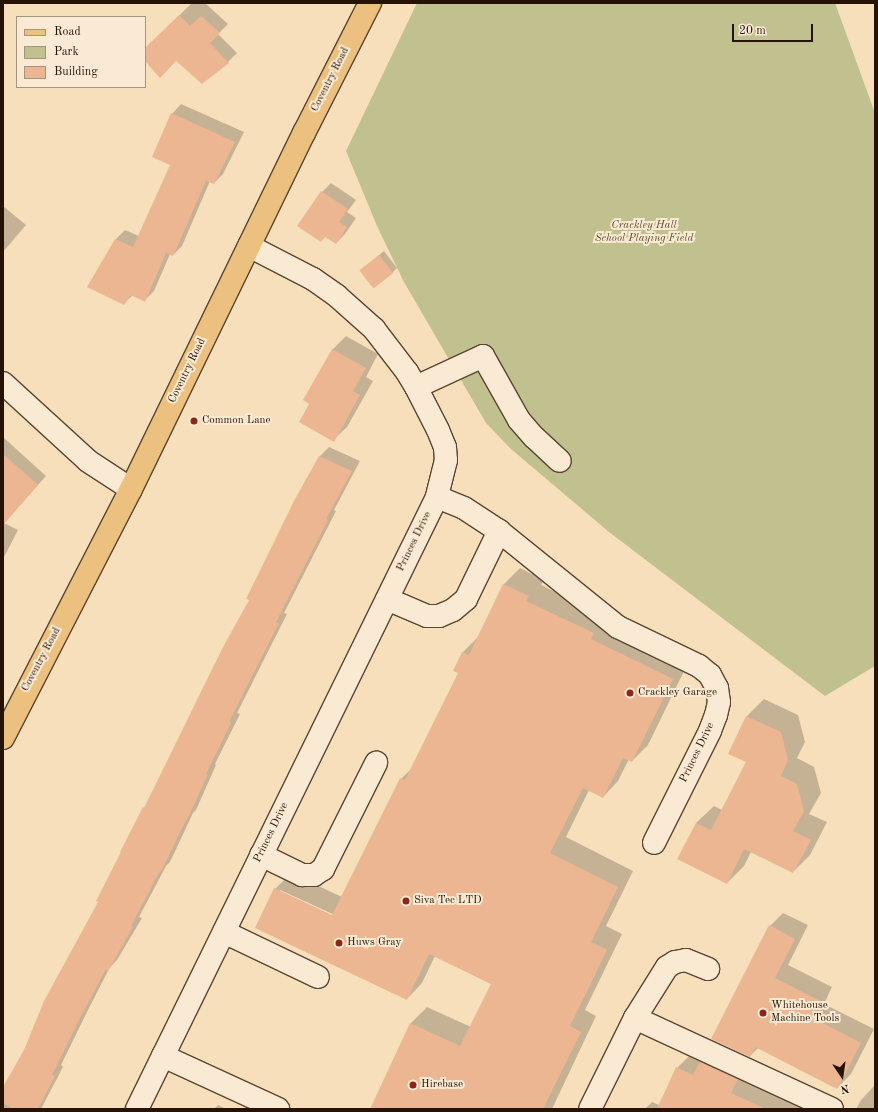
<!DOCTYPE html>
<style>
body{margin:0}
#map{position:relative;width:878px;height:1112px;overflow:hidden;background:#f7dfbb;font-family:"Old Standard TT",serif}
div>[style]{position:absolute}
.green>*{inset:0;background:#c0c18e}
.shadow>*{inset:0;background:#0003}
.building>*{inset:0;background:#ecb692;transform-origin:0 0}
.roads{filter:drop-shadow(1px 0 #5a4532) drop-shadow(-1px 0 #5a4532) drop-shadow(0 1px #5a4532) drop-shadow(0 -1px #5a4532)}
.minor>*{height:22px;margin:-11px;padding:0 11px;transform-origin:11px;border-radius:11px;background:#faead3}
.major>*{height:22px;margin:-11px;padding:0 11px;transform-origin:11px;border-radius:11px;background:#ecc07e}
.dots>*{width:11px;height:11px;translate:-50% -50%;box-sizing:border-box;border:2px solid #faead3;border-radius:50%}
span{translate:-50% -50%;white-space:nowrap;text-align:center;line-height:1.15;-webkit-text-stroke:4px #faead3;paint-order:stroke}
.street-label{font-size:11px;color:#261204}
.park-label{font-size:11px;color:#5c4f34;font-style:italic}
.poi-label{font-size:11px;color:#261204}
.left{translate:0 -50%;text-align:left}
.frame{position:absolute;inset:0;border:4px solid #261204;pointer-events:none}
.legend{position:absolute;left:16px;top:16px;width:130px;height:72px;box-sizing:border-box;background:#faead3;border:1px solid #a59480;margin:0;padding:5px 7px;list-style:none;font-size:12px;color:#261204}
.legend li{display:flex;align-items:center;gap:8px;height:20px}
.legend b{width:20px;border:1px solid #a59480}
.north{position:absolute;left:822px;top:1056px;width:40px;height:40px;-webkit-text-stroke:3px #faead3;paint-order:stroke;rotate:167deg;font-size:11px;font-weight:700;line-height:16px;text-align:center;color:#261204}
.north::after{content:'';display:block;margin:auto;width:14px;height:18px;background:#261204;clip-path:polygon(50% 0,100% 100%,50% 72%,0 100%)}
.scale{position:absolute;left:732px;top:24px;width:81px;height:18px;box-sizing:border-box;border:2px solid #261204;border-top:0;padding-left:5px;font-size:12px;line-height:14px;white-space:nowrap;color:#261204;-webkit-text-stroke:3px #faead3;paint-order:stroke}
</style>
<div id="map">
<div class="green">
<div style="clip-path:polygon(417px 3px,835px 3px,875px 113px,875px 666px,825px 696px,609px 532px,511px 449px,486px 423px,404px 282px,377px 226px,346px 151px)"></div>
</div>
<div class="shadow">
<div style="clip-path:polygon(192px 3px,205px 3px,228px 24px,218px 34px,237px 53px,228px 62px,145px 59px,145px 49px)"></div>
<div style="clip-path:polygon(181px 104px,244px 132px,223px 174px,214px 183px,210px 181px,182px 246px,173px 255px,170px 254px,154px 291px,145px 300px,133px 295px,123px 304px,116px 239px,125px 230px,139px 236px,171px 165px,172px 114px)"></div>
<div style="clip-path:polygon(331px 183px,356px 200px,347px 212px,356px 218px,345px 234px,336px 243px,326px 236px,321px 241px,322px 192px)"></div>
<div style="clip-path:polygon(3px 206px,26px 225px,3px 252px)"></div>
<div style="clip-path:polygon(384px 251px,397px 268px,392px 273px,361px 270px)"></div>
<div style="clip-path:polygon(346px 336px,378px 354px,366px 377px,373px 381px,347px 427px,333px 440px,311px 403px,332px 350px)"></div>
<div style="clip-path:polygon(3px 437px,46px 476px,4px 523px,18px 530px,3px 559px)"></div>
<div style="clip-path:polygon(329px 447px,360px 461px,334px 510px,336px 511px,284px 613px,287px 614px,237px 713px,240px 714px,215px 764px,216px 765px,196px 810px,193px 813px,170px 862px,166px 866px,139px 917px,142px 918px,117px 960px,110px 967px,89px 1008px,61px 1065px,63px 1067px,41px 1109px,3px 1109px,3px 1091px,100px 902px,144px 808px,148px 804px,250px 600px,296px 499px,320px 456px)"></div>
<div style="clip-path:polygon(evenodd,520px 568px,544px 580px,541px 585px,609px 618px,688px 663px,648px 745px,632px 761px,629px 759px,618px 781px,603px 797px,589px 790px,566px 837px,633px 871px,606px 926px,622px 934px,585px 1010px,596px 1016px,552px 1109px,380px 1109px,373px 1106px,411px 1023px,427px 1007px,471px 1027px,492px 984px,435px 956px,422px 983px,407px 999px,275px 889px,291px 873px,342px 897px,401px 779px,412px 768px,460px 673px,463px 652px,478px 637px,504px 584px,520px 568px,280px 890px,337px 916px,336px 918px,280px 892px,280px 890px)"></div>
<div style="clip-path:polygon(764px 699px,798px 715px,805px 742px,797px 758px,814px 767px,821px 793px,809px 814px,827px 822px,810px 855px,793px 872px,751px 852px,744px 866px,727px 883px,696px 823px,714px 806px,722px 810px,747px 761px,747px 716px)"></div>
<div style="clip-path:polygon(783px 913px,808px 925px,788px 965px,832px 987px,824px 1004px,874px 1029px,851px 1074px,837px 1088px,758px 1048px,750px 1056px,770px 926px)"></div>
<div style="clip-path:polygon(690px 1055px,807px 1109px,645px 1109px,652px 1102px,659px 1105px,677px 1068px)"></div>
<div style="clip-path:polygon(874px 1086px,875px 1109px,856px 1109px,861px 1100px)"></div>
<div style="clip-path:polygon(218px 1105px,226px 1109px,214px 1109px)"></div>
</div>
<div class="building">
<div style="clip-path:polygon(179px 15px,190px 26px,201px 16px,220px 33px,210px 43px,229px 63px,202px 84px,176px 61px,160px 78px,145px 61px,145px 48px)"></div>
<div style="clip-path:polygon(171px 113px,235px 142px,214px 184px,206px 181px,173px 256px,166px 253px,145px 302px,131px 295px,124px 305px,87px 287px,115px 239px,133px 247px,170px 165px,152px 157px)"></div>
<div style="clip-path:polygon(321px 191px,348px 209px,339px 222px,347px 227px,336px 244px,325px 237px,321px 242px,297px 226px)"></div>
<div style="left:379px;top:255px;width:23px;height:25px;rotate:52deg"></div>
<div style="clip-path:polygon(332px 349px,366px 368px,353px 391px,360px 395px,334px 442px,299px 422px,309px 404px,303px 400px)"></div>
<div style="clip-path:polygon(3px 454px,38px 485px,3px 525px)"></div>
<div style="clip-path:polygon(319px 456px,352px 471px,326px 519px,328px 520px,276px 622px,279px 623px,229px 722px,231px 723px,206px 774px,208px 774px,187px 820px,186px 820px,161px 872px,160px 871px,131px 926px,133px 927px,108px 971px,106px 969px,80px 1018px,52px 1075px,55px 1076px,38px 1109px,14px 1109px,3px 1103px,3px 1087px,24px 1050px,44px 1001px,98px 902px,96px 901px,121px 852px,120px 852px,143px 807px,144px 808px,222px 649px,249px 600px,246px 599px,295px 499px)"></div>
<div style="clip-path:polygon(503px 584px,529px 596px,526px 601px,594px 633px,591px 639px,673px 679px,632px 762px,623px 758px,603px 798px,583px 788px,550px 853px,618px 887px,591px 942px,607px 950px,570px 1026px,581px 1032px,543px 1109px,370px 1109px,410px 1023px,460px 1046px,491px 984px,429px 954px,407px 1000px,255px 928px,274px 888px,332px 915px,400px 778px,405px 780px,458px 673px,453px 671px,462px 652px,469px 655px)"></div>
<div style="clip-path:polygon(746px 716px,781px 732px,788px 760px,781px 776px,797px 784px,804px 811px,793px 831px,811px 840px,793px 873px,744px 849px,727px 884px,677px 859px,696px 823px,711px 830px,746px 762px,728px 754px)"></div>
<div style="clip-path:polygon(769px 925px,795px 939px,775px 978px,820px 1001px,811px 1017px,861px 1043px,837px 1089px,755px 1047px,750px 1057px,711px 1039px)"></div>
<div style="clip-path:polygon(700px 1062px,738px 1079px,731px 1093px,766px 1109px,657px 1109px,676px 1067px,693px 1075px)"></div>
</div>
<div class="roads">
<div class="minor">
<div style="left:249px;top:246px;width:72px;rotate:27.3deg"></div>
<div style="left:313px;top:279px;width:29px;rotate:35deg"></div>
<div style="left:337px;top:296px;width:50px;rotate:41.7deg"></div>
<div style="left:374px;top:329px;width:54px;rotate:52.5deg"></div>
<div style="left:407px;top:372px;width:17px;rotate:59deg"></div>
<div style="left:416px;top:387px;width:48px;rotate:62.9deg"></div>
<div style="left:438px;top:430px;width:18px;rotate:68deg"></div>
<div style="left:445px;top:447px;width:13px;rotate:86deg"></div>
<div style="left:446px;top:460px;width:38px;rotate:104deg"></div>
<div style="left:437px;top:497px;width:623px;rotate:116.11deg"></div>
<div style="left:163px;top:1056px;width:127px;rotate:24.7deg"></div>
<div style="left:3px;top:383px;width:115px;rotate:42.5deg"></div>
<div style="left:88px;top:461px;width:51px;rotate:33.1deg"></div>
<div style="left:416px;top:387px;width:74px;rotate:-24.8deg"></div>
<div style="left:483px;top:356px;width:73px;rotate:60.6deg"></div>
<div style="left:519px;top:420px;width:23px;rotate:49deg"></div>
<div style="left:534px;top:437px;width:35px;rotate:43deg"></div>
<div style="left:437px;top:497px;width:29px;rotate:22deg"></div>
<div style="left:464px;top:508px;width:42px;rotate:33.3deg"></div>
<div style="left:499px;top:531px;width:153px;rotate:38.9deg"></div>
<div style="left:618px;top:627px;width:90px;rotate:25.7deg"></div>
<div style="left:699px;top:666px;width:14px;rotate:39deg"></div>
<div style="left:710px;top:675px;width:15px;rotate:62deg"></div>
<div style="left:717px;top:688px;width:14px;rotate:82deg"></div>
<div style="left:719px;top:702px;width:13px;rotate:103deg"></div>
<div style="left:716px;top:715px;width:17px;rotate:111deg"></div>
<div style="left:710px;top:731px;width:125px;rotate:116.6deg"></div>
<div style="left:387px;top:599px;width:43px;rotate:23deg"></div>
<div style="left:427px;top:616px;width:12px"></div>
<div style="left:439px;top:616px;width:15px;rotate:-23deg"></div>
<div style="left:453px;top:610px;width:17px;rotate:-40deg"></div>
<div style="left:466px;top:599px;width:76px;rotate:-64.1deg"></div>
<div style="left:261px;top:855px;width:46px;rotate:26deg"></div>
<div style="left:302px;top:875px;width:12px"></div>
<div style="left:314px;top:875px;width:11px;rotate:-34deg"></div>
<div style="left:323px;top:869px;width:119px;rotate:-63.4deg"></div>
<div style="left:224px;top:932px;width:104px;rotate:25.6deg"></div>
<div style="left:635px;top:1018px;width:217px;rotate:24.8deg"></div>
<div style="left:137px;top:1109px;width:59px;rotate:-63.9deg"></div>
<div style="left:590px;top:1109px;width:102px;rotate:-63.7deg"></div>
<div style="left:635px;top:1018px;width:60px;rotate:-57.9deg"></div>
<div style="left:667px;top:967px;width:9px;rotate:-32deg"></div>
<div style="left:675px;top:962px;width:11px;rotate:-10deg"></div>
<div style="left:686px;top:960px;width:24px;rotate:22deg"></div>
</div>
<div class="major">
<div style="left:3px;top:738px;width:280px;rotate:-62.8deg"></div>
<div style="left:131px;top:489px;width:396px;rotate:-64.1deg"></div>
<div style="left:304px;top:133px;width:146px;rotate:-63.1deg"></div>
</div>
</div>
<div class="dots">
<div style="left:194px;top:421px;background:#8f2418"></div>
<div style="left:630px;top:693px;background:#8f2418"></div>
<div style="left:406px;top:901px;background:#8f2418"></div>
<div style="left:339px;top:943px;background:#8f2418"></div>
<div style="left:763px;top:1013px;background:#8f2418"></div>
<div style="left:413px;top:1085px;background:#8f2418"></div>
</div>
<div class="street-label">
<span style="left:331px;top:80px;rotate:-63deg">Coventry Road</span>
<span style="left:188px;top:371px;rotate:-64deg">Coventry Road</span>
<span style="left:415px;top:542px;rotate:-64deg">Princes Drive</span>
<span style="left:42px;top:660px;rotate:-62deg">Coventry Road</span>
<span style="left:698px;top:753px;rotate:-64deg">Princes Drive</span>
<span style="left:272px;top:833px;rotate:-64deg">Princes Drive</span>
</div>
<div class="park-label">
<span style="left:644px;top:233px">Crackley Hall<br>School Playing Field</span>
</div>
<div class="poi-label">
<span class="left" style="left:202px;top:421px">Common Lane</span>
<span class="left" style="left:638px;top:693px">Crackley Garage</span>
<span class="left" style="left:414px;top:901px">Siva Tec LTD</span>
<span class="left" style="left:347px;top:943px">Huws Gray</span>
<span class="left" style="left:771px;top:1013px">Whitehouse<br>Machine Tools</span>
<span class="left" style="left:421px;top:1085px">Hirebase</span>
</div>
<div class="frame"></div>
<ul class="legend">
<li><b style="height:5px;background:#ecc07e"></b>Road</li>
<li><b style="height:11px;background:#c0c18e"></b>Park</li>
<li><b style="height:11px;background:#ecb692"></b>Building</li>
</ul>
<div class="north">N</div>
<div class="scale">20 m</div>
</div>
